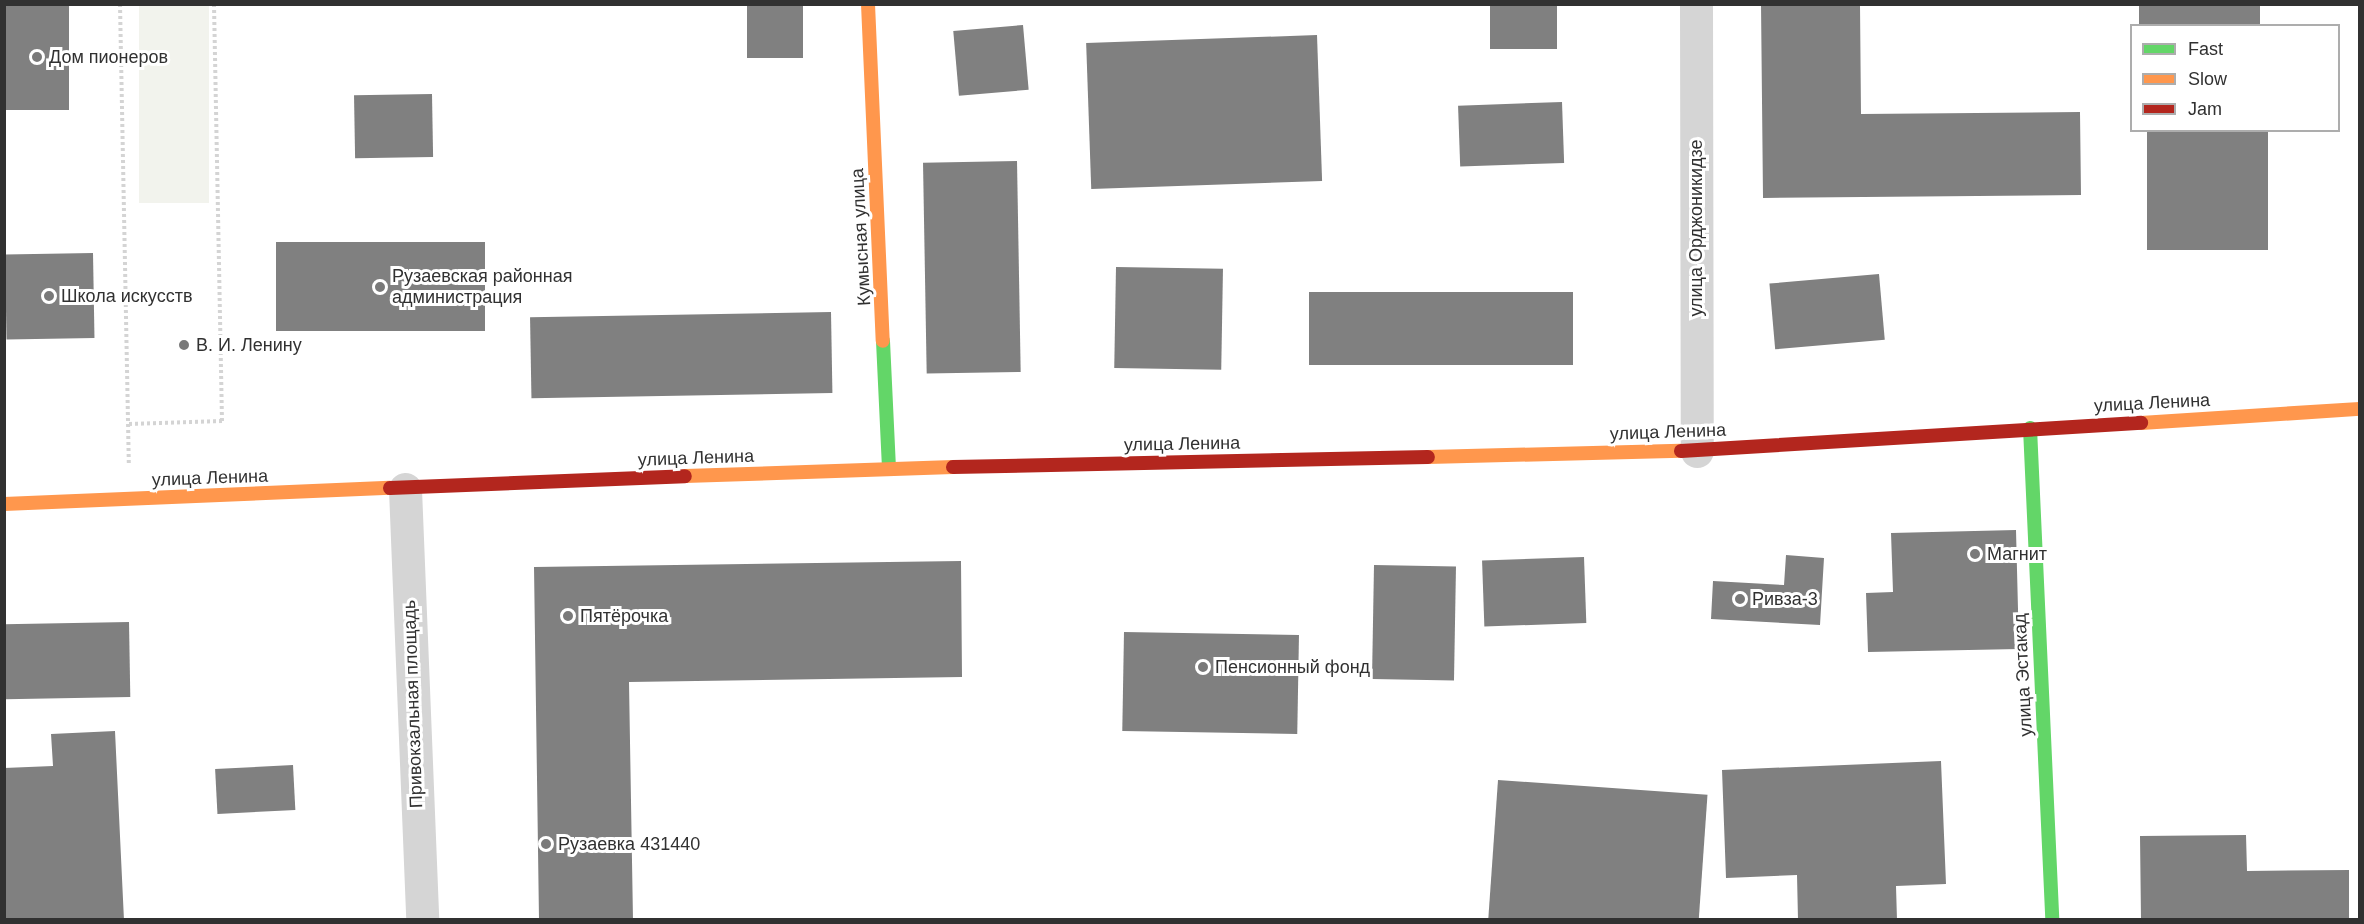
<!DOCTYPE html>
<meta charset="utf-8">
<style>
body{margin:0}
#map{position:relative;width:2364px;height:924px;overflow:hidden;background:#fff;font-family:Arial,sans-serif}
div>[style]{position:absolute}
.green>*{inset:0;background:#f2f3ed;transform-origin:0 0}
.building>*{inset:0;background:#808080;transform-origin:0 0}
.path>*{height:4px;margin-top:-2px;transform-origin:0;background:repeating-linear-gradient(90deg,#d4d4d4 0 3px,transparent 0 6px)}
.street>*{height:33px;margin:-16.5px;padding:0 16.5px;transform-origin:16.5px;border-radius:16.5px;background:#d5d5d5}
.fast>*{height:14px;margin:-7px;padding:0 7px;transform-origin:7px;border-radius:7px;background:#63d668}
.slow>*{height:14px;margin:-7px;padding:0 7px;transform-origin:7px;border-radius:7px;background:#ff974d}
.jam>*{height:14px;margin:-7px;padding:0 7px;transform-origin:7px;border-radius:7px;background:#b3261e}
.dots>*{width:16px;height:16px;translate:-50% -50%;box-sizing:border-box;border:3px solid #fff;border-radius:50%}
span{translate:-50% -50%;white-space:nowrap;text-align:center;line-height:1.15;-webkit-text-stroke:6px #fff;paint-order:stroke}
.poi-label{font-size:18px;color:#313131}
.left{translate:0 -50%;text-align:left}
.street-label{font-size:18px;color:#313131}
.frame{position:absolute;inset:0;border:6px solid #313131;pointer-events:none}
.legend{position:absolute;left:2130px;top:24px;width:210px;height:108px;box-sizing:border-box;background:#fff;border:2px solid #adadad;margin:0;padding:8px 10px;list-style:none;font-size:18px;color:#313131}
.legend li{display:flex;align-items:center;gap:12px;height:30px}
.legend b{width:30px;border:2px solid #adadad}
</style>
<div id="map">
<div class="green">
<div style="left:139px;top:5px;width:70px;height:198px"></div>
</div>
<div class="building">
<div style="left:4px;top:4px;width:65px;height:106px"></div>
<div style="left:747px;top:4px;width:56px;height:54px"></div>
<div style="left:1490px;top:4px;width:67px;height:45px"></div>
<div style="clip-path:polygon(1761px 4px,1860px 4px,1861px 114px,2080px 112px,2081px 195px,1763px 198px)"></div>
<div style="left:2139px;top:4px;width:121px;height:22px"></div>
<div style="left:1023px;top:25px;width:65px;height:70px;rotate:85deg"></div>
<div style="left:1317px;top:35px;width:146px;height:231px;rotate:88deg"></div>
<div style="left:432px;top:94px;width:63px;height:78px;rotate:89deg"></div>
<div style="left:1562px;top:102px;width:61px;height:104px;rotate:88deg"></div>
<div style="left:2147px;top:130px;width:121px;height:120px"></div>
<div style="left:1017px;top:161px;width:211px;height:94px;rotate:89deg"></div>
<div style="left:276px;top:242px;width:209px;height:89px"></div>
<div style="left:93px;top:253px;width:85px;height:88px;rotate:89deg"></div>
<div style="left:1116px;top:267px;width:107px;height:101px;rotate:1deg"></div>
<div style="left:1879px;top:274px;width:66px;height:110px;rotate:85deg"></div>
<div style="left:1573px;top:292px;width:73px;height:264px;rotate:90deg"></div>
<div style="left:831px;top:312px;width:81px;height:301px;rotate:89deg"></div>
<div style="clip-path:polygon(2016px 530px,2019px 649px,1868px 652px,1866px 593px,1893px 592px,1891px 533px)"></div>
<div style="clip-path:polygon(1786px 555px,1824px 558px,1820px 625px,1711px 619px,1713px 581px,1784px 585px)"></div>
<div style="left:1584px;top:557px;width:66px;height:102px;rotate:88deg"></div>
<div style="clip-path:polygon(961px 561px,962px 677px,629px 682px,633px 920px,539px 920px,534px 567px)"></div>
<div style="left:1374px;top:565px;width:82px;height:114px;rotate:1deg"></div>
<div style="left:129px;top:622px;width:75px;height:125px;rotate:89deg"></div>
<div style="left:1124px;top:632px;width:175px;height:99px;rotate:1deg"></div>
<div style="clip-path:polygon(115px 731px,124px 920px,4px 920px,4px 768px,53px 766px,51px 734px)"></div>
<div style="clip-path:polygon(1941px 761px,1946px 884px,1896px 886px,1897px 920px,1798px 920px,1797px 875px,1726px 878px,1722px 770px)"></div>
<div style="left:293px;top:765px;width:45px;height:78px;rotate:87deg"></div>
<div style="left:1498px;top:780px;width:210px;height:140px;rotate:4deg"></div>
<div style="clip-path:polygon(2246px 835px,2247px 871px,2349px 870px,2349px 920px,2141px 920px,2140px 836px)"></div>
</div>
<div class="path">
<div style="left:120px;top:4px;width:459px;rotate:88.9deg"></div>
<div style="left:129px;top:424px;width:93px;rotate:-1.8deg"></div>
<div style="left:222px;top:421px;width:417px;rotate:-91.1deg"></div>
</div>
<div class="street">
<div style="left:1696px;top:4px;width:447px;rotate:89.9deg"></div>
<div style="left:405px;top:489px;width:431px;rotate:87.7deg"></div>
</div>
<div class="fast">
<div style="left:883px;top:341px;width:127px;rotate:87.3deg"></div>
<div style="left:2030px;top:428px;width:492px;rotate:87.4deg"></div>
</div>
<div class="slow">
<div style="left:868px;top:4px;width:337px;rotate:87.5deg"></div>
<div style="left:2141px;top:423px;width:219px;rotate:-3.7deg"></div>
<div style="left:1428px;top:457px;width:253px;rotate:-1.4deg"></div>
<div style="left:685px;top:476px;width:268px;rotate:-1.9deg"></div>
<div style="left:4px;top:504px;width:386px;rotate:-2.4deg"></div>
</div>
<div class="jam">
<div style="left:1681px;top:451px;width:461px;rotate:-3.5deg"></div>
<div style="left:953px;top:467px;width:475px;rotate:-1.2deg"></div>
<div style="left:390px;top:488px;width:295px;rotate:-2.3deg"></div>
</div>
<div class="dots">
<div style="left:37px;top:57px;background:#797979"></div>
<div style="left:380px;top:287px;background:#797979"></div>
<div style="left:49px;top:296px;background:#797979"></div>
<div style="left:184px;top:345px;background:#797979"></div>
<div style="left:1975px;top:554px;background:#797979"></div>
<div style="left:1740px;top:599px;background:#797979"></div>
<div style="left:568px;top:616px;background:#797979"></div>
<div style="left:1203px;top:667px;background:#797979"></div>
<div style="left:546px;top:844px;background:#797979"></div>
</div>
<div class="poi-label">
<span class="left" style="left:49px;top:57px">Дом пионеров</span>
<span class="left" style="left:392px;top:287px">Рузаевская районная<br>администрация</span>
<span class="left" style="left:61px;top:296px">Школа искусств</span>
<span class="left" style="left:196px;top:345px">В. И. Ленину</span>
<span class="left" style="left:1987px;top:554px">Магнит</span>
<span class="left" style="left:1752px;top:599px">Ривза-3</span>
<span class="left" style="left:580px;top:616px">Пятёрочка</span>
<span class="left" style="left:1215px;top:667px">Пенсионный фонд</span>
<span class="left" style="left:558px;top:844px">Рузаевка 431440</span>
</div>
<div class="street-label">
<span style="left:1696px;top:228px;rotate:-90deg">улица Орджоникидзе</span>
<span style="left:861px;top:237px;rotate:-93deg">Кумысная улица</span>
<span style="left:2152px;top:403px;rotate:-3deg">улица Ленина</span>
<span style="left:1668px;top:432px;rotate:-2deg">улица Ленина</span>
<span style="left:1182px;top:444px;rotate:-1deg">улица Ленина</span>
<span style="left:696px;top:458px;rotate:-2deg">улица Ленина</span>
<span style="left:210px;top:478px;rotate:-2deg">улица Ленина</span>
<span style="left:2023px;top:675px;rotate:-93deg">улица Эстакад</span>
<span style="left:413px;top:704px;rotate:-92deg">Привокзальная площадь</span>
</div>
<div class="frame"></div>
<ul class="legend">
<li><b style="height:8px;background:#63d668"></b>Fast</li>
<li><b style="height:8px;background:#ff974d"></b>Slow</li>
<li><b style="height:8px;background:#b3261e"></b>Jam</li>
</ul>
</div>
